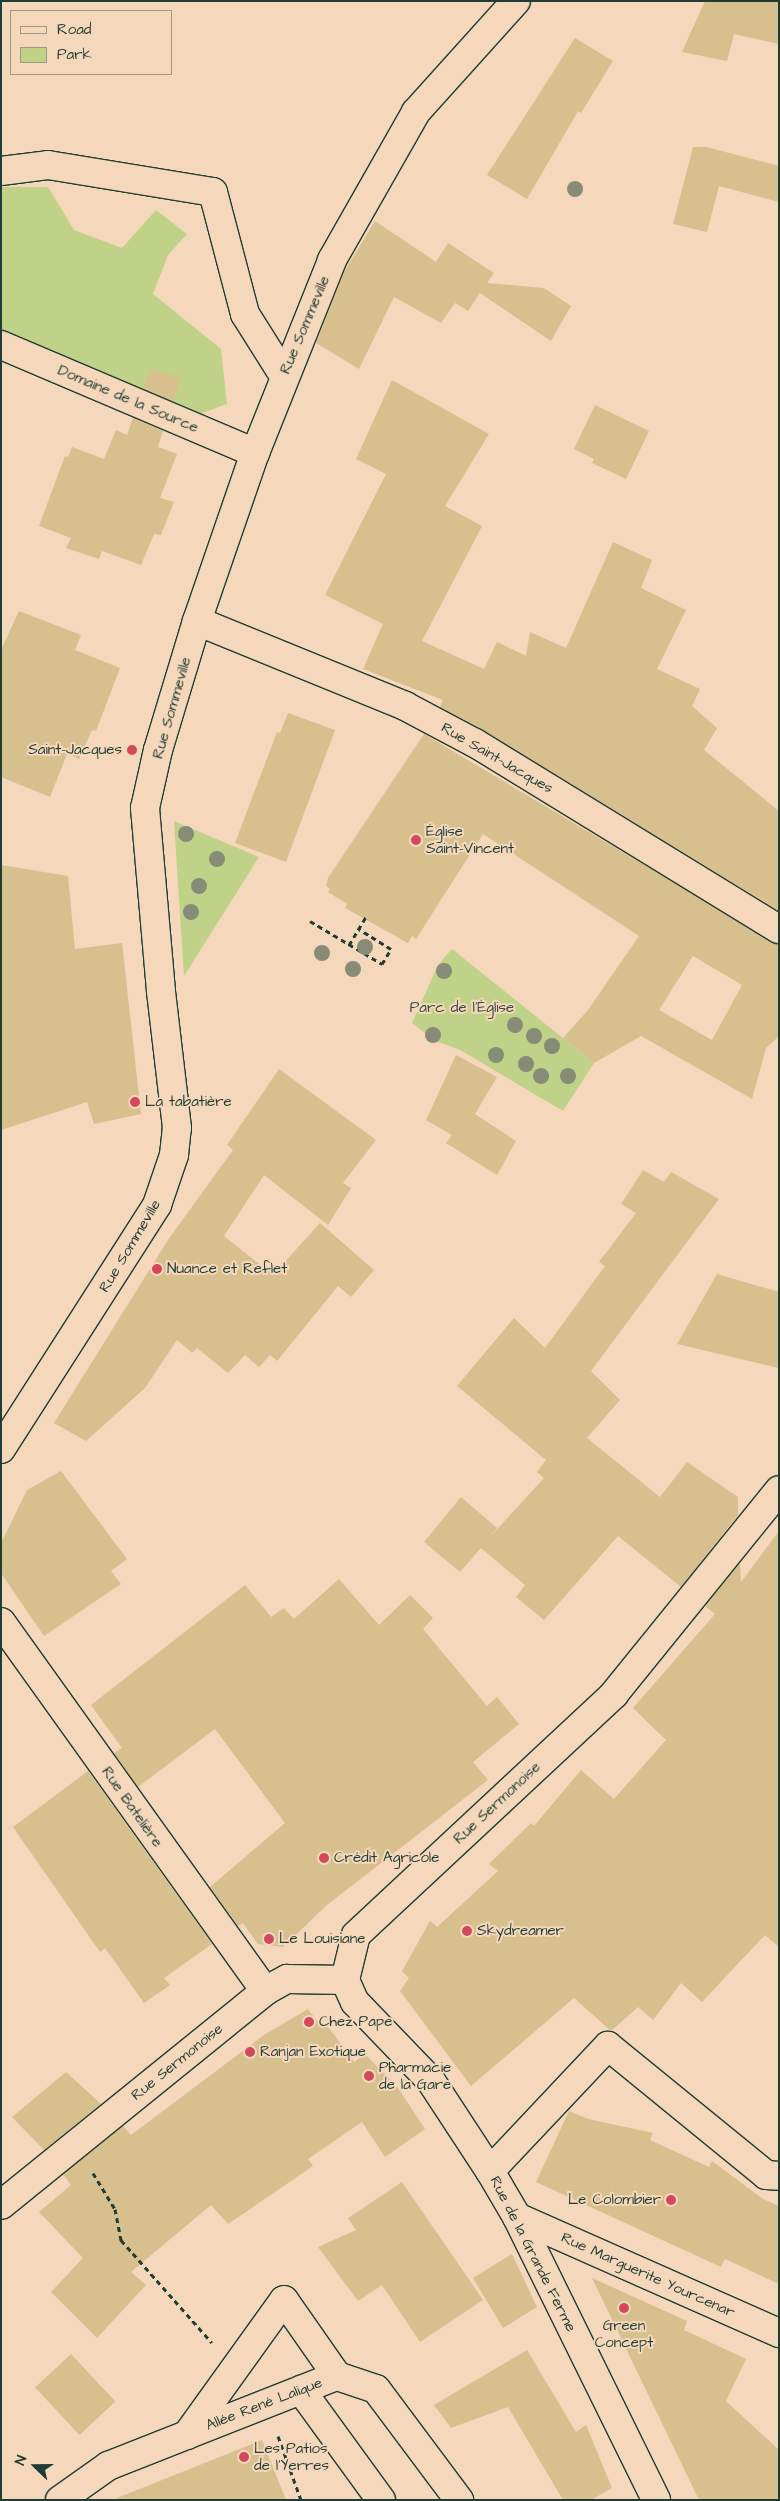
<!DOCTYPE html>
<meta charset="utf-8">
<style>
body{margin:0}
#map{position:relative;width:780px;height:2501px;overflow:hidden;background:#f5d7bb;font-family:"Architects Daughter",sans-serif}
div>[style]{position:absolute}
.green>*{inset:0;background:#c0d287}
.building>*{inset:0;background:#d7bf8e;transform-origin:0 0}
.path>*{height:3px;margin-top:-1.5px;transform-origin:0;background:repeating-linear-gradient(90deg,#1f3d34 0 5px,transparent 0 9px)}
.roads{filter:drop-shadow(1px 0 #1f3d34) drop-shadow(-1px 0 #1f3d34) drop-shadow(0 1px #1f3d34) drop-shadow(0 -1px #1f3d34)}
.minor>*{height:28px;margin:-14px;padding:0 14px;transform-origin:14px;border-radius:14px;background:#f5d7bb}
.major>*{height:28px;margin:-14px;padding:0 14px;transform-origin:14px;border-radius:14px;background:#f5d7bb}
.trees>*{width:16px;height:16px;margin:-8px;border-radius:50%;background:#888b75}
.dots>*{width:14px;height:14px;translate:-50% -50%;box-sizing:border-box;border:2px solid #f5d7bb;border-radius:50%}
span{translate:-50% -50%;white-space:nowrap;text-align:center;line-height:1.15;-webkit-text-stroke:4px #f5d7bb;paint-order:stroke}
.street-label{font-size:15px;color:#1f3d34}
.poi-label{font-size:15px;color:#1f3d34}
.right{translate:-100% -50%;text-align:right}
.left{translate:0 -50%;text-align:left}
.park-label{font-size:15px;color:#2f4c3c}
.frame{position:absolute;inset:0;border:2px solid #1f3d34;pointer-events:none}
.legend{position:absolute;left:10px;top:10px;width:162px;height:65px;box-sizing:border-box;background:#f5d7bb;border:1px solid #9f9985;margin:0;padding:6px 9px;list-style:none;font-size:15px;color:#1f3d34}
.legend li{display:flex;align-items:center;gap:10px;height:25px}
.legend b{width:25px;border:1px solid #9f9985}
.north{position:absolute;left:10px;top:2441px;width:50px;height:50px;-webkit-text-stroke:4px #f5d7bb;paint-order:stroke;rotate:292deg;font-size:14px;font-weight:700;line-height:20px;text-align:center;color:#1f3d34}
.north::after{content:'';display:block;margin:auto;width:18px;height:22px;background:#1f3d34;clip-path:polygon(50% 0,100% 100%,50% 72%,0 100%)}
</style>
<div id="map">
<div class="green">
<div style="clip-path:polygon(1px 187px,48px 187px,74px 230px,122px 248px,156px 210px,187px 234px,168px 255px,153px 294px,221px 349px,227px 404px,197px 415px,1px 330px)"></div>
<div style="clip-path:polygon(174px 821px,259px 857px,184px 976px)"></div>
<div style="clip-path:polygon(452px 949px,594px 1063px,563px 1111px,460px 1050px,434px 1040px,412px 1023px,438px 965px)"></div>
</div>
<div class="building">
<div style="clip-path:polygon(705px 1px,779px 1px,779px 44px,734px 34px,727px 61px,682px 52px)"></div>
<div style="clip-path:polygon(575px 38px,613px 61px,581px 113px,578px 111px,527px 199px,487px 175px)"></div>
<div style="clip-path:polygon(693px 147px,706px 147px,779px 166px,779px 202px,719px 186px,707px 232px,673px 224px)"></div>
<div style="clip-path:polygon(375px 221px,436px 262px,448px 243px,494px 273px,487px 283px,544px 288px,571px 306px,551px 341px,480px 293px,468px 311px,455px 303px,441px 323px,394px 297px,359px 369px,316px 343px,344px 272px)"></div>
<div style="clip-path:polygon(150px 369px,181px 377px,173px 401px,143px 389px)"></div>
<div style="clip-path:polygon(392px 380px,489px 434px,445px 506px,482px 526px,422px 641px,484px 669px,497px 642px,526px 656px,530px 632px,566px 648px,613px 542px,652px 560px,641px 588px,686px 610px,657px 669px,700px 689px,692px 706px,717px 728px,704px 750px,779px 811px,779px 911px,483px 730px,440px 707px,443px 700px,363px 669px,383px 624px,325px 595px,386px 474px,356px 459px)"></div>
<div style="clip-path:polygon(595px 405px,649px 431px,626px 479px,592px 463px,594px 459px,574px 449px)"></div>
<div style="clip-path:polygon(133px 418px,163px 431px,158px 447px,177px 454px,160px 498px,174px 502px,161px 535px,154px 534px,141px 565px,102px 551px,99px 559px,66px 548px,71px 538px,39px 526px,65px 456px,68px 457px,72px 447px,104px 459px,116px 430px,127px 435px)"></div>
<div style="clip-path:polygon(19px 611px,81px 635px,75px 650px,120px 668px,96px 731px,92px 730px,79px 759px,67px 754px,50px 797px,1px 777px,1px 650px)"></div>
<div style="clip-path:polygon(288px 713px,335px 730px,286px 862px,235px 843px,277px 732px,280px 733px)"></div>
<div style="clip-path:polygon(evenodd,424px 734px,779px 945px,779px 1036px,766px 1048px,752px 1099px,641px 1036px,594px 1063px,563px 1038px,588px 1010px,639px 936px,483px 834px,416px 939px,412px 936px,408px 943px,345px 908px,347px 904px,328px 892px,330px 889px,326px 886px,328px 878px,424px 734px,693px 956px,742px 985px,712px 1040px,659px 1010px,693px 956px)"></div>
<div style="clip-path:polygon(1px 865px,68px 876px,75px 949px,122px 943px,141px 1114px,94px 1124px,87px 1102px,1px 1130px)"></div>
<div style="clip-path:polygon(456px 1055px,497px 1077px,475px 1114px,516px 1141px,497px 1175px,446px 1143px,452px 1135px,426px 1120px)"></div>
<div style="clip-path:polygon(279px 1069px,376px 1140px,343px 1183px,351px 1188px,328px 1225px,264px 1175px,224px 1236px,273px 1275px,320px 1223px,374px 1270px,351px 1297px,338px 1286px,277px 1361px,270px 1355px,259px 1367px,245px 1355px,228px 1373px,197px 1348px,192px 1353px,177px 1340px,145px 1388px,86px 1441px,54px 1423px,168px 1240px,233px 1150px,227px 1145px)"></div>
<div style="clip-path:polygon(643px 1170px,664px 1182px,671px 1172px,719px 1199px,591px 1371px,620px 1400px,587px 1438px,660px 1497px,687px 1462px,738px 1497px,738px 1515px,681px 1587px,618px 1536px,544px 1620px,516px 1597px,525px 1585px,481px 1548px,460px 1572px,424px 1542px,461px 1497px,497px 1528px,490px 1537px,544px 1478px,537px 1472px,546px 1460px,457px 1386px,514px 1318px,545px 1348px,605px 1266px,599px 1262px,636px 1213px,621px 1204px)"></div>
<div style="clip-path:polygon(717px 1274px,779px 1292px,779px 1368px,677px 1344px)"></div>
<div style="clip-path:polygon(61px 1471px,127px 1559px,111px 1571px,121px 1584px,44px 1636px,1px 1573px,1px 1543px,27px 1490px)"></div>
<div style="clip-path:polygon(779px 1531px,779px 1947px,765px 1935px,702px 2002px,681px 1983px,653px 2020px,638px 2007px,611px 2031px,574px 1998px,471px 2086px,400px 1991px,409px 1978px,402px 1971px,430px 1921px,437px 1927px,498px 1871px,489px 1864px,531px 1823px,534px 1826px,581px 1770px,614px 1799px,666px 1740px,633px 1708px,715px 1614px,705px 1606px,740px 1563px,741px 1582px)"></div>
<div style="clip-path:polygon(339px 1579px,379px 1625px,410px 1595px,433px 1618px,423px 1629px,487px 1706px,497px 1697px,519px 1724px,473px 1762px,488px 1780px,327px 1905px,283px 1947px,258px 1944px,243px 1923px,238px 1926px,210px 1887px,285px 1823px,215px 1729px,138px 1787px,114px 1753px,122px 1748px,91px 1705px,245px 1585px,271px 1617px,284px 1608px,294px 1619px)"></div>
<div style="clip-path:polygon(88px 1771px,212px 1944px,164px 1978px,170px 1985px,144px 2003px,105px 1948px,100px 1952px,13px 1827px)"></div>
<div style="clip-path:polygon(308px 2009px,322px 2028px,327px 2025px,354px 2062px,365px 2054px,398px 2088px,425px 2129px,385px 2157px,362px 2122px,308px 2159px,313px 2166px,228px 2224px,211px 2205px,131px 2272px,146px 2285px,97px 2338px,51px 2292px,83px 2258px,39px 2212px,71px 2185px,63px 2174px,123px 2126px,131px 2135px,264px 2035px)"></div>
<div style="clip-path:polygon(66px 2072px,101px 2104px,44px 2150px,12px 2117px)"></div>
<div style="clip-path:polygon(569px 2111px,588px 2119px,653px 2133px,650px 2140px,709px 2167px,712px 2161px,763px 2199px,779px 2206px,779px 2284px,725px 2259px,721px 2267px,536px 2182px)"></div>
<div style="clip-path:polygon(402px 2182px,483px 2300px,420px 2342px,382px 2285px,358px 2301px,318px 2247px,356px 2230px,348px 2218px)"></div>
<div style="clip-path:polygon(512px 2254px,537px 2307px,503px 2328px,473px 2278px)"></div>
<div style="clip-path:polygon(592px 2278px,687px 2321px,684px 2330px,746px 2359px,726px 2401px,779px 2450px,779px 2500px,699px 2500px)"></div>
<div style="clip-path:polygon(527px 2350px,576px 2432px,586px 2425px,612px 2488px,591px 2500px,563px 2500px,508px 2407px,451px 2428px,434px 2405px)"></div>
<div style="left:71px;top:2354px;width:65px;height:49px;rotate:47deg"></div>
<div style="clip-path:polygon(262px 2440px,286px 2500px,117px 2500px,117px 2498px)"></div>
</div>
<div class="path">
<div style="left:310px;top:921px;width:84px;rotate:30.8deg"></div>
<div style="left:382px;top:964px;width:17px;rotate:-59deg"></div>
<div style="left:391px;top:949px;width:38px;rotate:-148deg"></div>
<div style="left:349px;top:945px;width:33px;rotate:-59deg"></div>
<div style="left:93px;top:2173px;width:42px;rotate:58.6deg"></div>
<div style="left:115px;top:2209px;width:32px;rotate:79deg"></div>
<div style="left:121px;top:2240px;width:137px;rotate:48.5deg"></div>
<div style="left:278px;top:2436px;width:68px;rotate:70.2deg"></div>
</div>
<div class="roads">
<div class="minor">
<div style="left:1px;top:171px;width:47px;rotate:-7.3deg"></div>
<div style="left:48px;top:165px;width:167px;rotate:9.3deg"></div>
<div style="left:213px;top:192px;width:126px;rotate:75.3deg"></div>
<div style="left:245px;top:314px;width:73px;rotate:57.8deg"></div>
<div style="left:1px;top:345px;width:276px;rotate:23deg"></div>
<div style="left:197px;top:621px;width:225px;rotate:22.2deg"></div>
<div style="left:405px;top:706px;width:79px;rotate:27.9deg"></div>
<div style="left:475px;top:743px;width:356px;rotate:31.5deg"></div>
<div style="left:1px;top:1622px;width:454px;rotate:54.4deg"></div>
<div style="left:345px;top:1980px;width:46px;rotate:-76.3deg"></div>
<div style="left:356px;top:1935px;width:353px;rotate:-43deg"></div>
<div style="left:614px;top:1694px;width:262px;rotate:-51deg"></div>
<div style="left:345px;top:1980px;width:24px;rotate:66deg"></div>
<div style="left:355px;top:2002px;width:110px;rotate:46.1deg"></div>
<div style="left:431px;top:2081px;width:108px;rotate:56.8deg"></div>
<div style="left:490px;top:2171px;width:53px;rotate:59.6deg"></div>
<div style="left:517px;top:2217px;width:315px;rotate:63.8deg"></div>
<div style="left:490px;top:2171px;width:172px;rotate:-46.7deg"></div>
<div style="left:608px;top:2046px;width:204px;rotate:39.2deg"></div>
<div style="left:766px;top:2175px;width:13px;rotate:4deg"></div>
<div style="left:1px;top:2205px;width:340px;rotate:-39deg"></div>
<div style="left:265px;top:1991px;width:25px;rotate:-29deg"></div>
<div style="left:287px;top:1979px;width:58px;rotate:1deg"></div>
<div style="left:517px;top:2217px;width:287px;rotate:23.9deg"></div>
<div style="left:301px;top:2390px;width:136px;rotate:54deg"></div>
<div style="left:187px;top:2435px;width:166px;rotate:-54.3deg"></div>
<div style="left:284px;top:2300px;width:93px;rotate:55.1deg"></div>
<div style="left:60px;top:2500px;width:59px;rotate:-35.3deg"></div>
<div style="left:108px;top:2466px;width:246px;rotate:-21.5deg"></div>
<div style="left:337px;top:2376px;width:41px;rotate:18.4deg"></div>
<div style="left:376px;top:2389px;width:139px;rotate:53.2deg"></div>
</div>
<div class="major">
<div style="left:1px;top:1449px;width:290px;rotate:-57.4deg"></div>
<div style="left:157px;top:1205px;width:53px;rotate:-71.2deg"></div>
<div style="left:174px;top:1155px;width:27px;rotate:-84deg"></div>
<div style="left:177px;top:1128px;width:138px;rotate:-96.7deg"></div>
<div style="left:161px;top:991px;width:184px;rotate:-95deg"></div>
<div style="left:145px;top:808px;width:59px;rotate:-77.4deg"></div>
<div style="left:158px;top:750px;width:135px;rotate:-73.2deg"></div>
<div style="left:197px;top:621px;width:178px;rotate:-71deg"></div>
<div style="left:255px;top:453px;width:208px;rotate:-68.2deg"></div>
<div style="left:332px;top:260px;width:170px;rotate:-60.4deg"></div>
<div style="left:416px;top:112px;width:149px;rotate:-48deg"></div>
</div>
</div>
<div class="trees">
<div style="left:575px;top:189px"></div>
<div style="left:186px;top:834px"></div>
<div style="left:217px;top:859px"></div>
<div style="left:199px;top:886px"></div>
<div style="left:191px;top:912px"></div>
<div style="left:365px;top:947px"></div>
<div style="left:322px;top:953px"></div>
<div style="left:353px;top:969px"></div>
<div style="left:444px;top:971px"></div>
<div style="left:515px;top:1025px"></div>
<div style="left:433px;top:1035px"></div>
<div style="left:534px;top:1036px"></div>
<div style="left:552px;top:1046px"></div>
<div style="left:496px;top:1055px"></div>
<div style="left:526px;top:1064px"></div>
<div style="left:541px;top:1076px"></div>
<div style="left:568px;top:1076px"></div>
</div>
<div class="dots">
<div style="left:132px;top:750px;background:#d1495b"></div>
<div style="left:416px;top:840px;background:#d1495b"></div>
<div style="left:135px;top:1102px;background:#d1495b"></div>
<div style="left:157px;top:1269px;background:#d1495b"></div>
<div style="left:324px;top:1858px;background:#d1495b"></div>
<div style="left:467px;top:1931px;background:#d1495b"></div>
<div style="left:269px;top:1939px;background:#d1495b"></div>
<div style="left:309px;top:2022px;background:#d1495b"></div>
<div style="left:250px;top:2052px;background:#d1495b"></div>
<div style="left:369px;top:2076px;background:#d1495b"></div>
<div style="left:671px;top:2200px;background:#d1495b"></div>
<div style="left:624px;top:2308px;background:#d1495b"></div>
<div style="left:244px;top:2457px;background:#d1495b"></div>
</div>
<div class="street-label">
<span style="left:305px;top:325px;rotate:-67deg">Rue Sommeville</span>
<span style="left:128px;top:399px;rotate:23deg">Domaine de la Source</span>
<span style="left:172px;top:708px;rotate:-74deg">Rue Sommeville</span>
<span style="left:497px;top:758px;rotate:30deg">Rue Saint-Jacques</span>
<span style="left:130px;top:1246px;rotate:-59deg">Rue Sommeville</span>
<span style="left:497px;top:1803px;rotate:-43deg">Rue Sermonoise</span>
<span style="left:132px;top:1807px;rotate:55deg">Rue Batelière</span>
<span style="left:177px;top:2062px;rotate:-39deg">Rue Sermonoise</span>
<span style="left:533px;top:2254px;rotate:63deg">Rue de la Grande Ferme</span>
<span style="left:648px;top:2275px;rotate:24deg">Rue Marguerite Yourcenar</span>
<span style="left:264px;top:2404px;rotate:-21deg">Allée René Lalique</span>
</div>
<div class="poi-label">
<span class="right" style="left:122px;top:750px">Saint-Jacques</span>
<span class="left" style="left:426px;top:840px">Église<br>Saint-Vincent</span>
<span class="left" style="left:145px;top:1102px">La tabatière</span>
<span class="left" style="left:167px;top:1269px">Nuance et Reflet</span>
<span class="left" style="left:334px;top:1858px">Crédit Agricole</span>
<span class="left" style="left:477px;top:1931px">Skydreamer</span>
<span class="left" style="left:279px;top:1939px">Le Louisiane</span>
<span class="left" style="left:319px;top:2022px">Chez Pape</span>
<span class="left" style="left:260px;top:2052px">Ranjan Exotique</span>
<span class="left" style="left:379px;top:2076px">Pharmacie<br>de la Gare</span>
<span class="right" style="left:661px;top:2200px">Le Colombier</span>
<span style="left:624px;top:2334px">Green<br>Concept</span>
<span class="left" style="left:254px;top:2457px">Les Patios<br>de l'Yerres</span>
</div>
<div class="park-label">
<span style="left:462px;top:1008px">Parc de l'Église</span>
</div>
<div class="frame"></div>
<ul class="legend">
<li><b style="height:6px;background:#f5d7bb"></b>Road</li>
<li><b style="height:14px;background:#c0d287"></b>Park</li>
</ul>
<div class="north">N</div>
</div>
